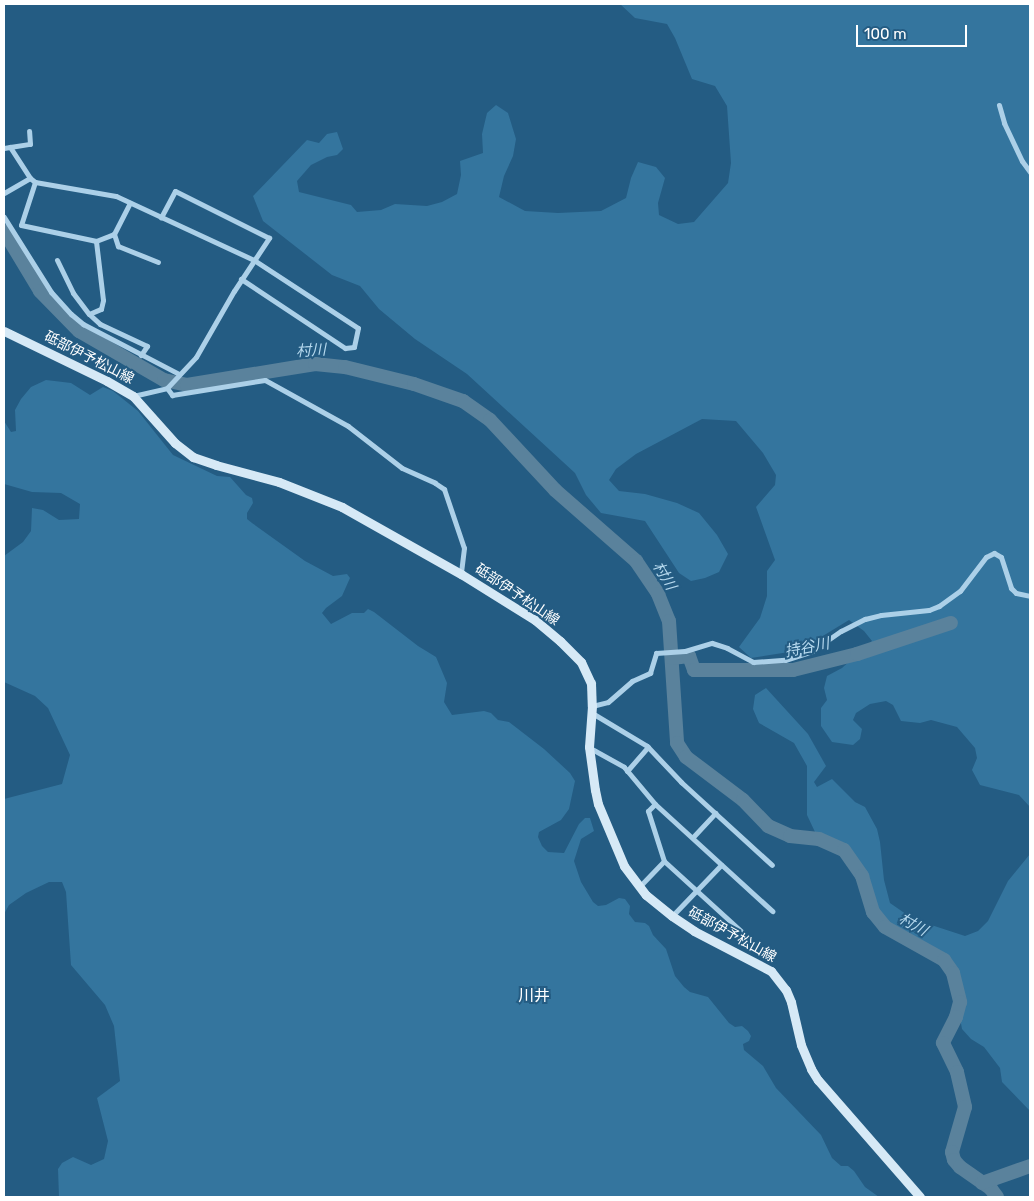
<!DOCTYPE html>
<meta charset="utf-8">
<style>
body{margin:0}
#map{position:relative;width:1034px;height:1201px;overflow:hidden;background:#245c83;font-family:Rubik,"Noto Sans JP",sans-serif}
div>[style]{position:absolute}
.green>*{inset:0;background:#34759e}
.river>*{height:14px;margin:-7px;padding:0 7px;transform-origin:7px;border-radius:7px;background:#5a829c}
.street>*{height:5px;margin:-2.5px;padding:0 2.5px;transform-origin:2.5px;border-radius:2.5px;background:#acd0e8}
.secondary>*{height:9px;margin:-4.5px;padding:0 4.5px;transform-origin:4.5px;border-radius:4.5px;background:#d6e9f6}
span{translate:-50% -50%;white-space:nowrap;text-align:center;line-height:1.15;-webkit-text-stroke:4px #245c83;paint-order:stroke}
.street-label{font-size:14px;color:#fff}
.water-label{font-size:15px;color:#b7daef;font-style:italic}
.quarter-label{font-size:16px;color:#fff}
.frame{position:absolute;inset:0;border:5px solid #fff;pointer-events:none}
.scale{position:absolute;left:856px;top:25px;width:111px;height:22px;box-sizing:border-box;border:2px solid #fff;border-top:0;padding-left:6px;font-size:15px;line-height:18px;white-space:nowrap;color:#fff;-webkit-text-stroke:4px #245c83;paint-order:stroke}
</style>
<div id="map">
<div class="green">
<div style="clip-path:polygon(620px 4px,1030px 4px,1030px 807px,1019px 795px,980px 785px,972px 770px,977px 758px,975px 748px,957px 727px,931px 720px,920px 723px,901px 721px,893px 705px,886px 701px,870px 704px,856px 713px,853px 720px,862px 729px,860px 739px,853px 745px,832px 742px,821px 726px,821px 708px,827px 700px,824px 688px,827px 676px,842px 668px,872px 641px,864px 631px,849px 620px,813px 642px,789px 652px,751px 658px,739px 647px,760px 618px,767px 596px,767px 571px,775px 560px,756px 507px,775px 485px,776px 475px,763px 453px,736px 421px,702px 419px,636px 454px,616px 469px,609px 480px,619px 491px,645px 494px,677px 503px,699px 513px,717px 535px,728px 554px,719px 572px,705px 578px,691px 581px,679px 573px,645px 521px,601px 513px,586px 495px,575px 473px,467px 374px,415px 339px,379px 309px,360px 286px,332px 275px,263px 221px,253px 196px,307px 140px,319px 143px,327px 134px,337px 132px,343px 149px,337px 155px,327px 157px,311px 165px,297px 181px,299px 192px,351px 205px,357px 212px,381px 210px,395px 204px,427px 206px,442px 202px,457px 194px,461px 175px,460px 161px,483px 153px,482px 134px,487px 113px,496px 105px,508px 113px,516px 139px,513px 156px,504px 176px,499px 197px,525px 211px,558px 213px,601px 211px,626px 198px,631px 178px,638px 162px,656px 167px,665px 178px,658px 203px,659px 215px,678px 224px,694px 222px,728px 183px,731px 163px,727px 106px,715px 86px,692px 79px,675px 38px,667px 24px,635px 18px)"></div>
<div style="clip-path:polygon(46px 380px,71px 383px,90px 395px,103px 387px,113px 391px,138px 411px,173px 455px,217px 476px,230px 477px,246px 495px,252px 498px,253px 503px,247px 513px,247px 519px,252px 523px,305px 561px,333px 576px,347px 574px,350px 578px,342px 596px,326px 608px,322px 613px,331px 624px,352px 613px,364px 613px,368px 609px,374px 612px,418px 646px,436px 657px,447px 683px,444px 702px,452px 715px,484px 711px,491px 713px,498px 720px,509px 722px,544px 749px,570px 773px,575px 781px,569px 809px,561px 820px,539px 832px,538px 837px,542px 846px,548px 852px,564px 853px,579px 824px,585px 818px,590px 818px,594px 831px,581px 839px,574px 861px,581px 882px,593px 902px,598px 906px,606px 905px,619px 898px,625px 899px,630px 906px,629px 914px,635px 922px,645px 923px,649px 926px,653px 935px,666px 949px,675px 976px,684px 987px,690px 992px,708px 997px,729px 1023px,735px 1027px,742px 1026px,748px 1031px,751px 1036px,749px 1041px,743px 1044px,744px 1050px,763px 1066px,776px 1088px,821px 1135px,832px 1158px,841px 1166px,848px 1166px,854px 1171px,865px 1187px,879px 1197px,59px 1197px,58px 1169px,62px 1163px,73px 1157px,91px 1165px,104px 1159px,108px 1141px,97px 1098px,120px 1081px,114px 1026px,105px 1005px,71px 965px,66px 892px,62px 882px,49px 882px,26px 893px,9px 905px,4px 914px,4px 799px,62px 784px,70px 755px,48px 708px,35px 696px,4px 682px,4px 556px,23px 542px,31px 531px,32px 508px,43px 510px,59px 520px,79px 519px,80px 504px,61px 493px,32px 492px,4px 484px,4px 421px,11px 432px,16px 431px,15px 410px,21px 399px,31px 387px)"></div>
<div style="clip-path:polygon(766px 688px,808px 734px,826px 766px,814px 782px,817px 787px,832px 779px,855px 802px,865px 807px,877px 829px,880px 842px,884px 880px,890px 903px,913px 919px,965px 936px,978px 931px,988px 921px,1008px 881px,1030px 854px,1030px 1111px,1002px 1082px,1000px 1068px,984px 1047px,971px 1039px,962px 1029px,960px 1018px,965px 1001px,958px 971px,948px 957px,886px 923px,875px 908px,866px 877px,840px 843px,815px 832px,807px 815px,807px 766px,794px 743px,759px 723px,753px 709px,755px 695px)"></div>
</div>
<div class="river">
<div style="left:4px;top:231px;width:70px;rotate:59deg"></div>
<div style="left:40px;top:291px;width:56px;rotate:45.7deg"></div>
<div style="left:79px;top:331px;width:98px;rotate:30deg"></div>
<div style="left:164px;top:380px;width:24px;rotate:12deg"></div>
<div style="left:187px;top:385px;width:130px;rotate:-9.3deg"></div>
<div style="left:315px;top:364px;width:30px;rotate:6deg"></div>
<div style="left:345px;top:367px;width:71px;rotate:13.8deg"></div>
<div style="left:414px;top:384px;width:52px;rotate:19.1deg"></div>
<div style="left:463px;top:401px;width:33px;rotate:35deg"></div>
<div style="left:490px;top:420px;width:96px;rotate:47.1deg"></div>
<div style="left:555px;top:490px;width:108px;rotate:41.2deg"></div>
<div style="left:636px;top:561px;width:40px;rotate:56deg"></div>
<div style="left:658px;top:594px;width:29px;rotate:68deg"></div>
<div style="left:669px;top:621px;width:122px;rotate:86.2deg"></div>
<div style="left:677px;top:743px;width:17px;rotate:57deg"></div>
<div style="left:686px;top:757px;width:71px;rotate:37deg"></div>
<div style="left:743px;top:800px;width:36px;rotate:46deg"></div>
<div style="left:768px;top:826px;width:24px;rotate:24deg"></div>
<div style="left:790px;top:836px;width:29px;rotate:6deg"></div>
<div style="left:819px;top:839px;width:27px;rotate:24deg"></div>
<div style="left:844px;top:850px;width:32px;rotate:55deg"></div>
<div style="left:862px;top:876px;width:38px;rotate:73deg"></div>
<div style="left:873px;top:912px;width:19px;rotate:51deg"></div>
<div style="left:885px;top:927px;width:68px;rotate:29.2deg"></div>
<div style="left:944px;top:960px;width:16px;rotate:55deg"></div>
<div style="left:953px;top:973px;width:30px;rotate:76deg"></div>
<div style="left:960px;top:1002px;width:16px;rotate:105deg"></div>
<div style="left:956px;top:1017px;width:29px;rotate:117deg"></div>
<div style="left:943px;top:1043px;width:32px;rotate:64deg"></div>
<div style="left:957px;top:1072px;width:36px;rotate:77deg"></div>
<div style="left:965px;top:1107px;width:47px;rotate:106.1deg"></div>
<div style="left:952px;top:1152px;width:8px;rotate:76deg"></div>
<div style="left:954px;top:1160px;width:9px;rotate:49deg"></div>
<div style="left:960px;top:1167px;width:38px;rotate:35deg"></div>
<div style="left:991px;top:1189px;width:10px;rotate:53deg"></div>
<div style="left:672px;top:658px;width:17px;rotate:-7deg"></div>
<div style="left:689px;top:656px;width:15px;rotate:70deg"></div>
<div style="left:694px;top:670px;width:99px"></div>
<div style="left:793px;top:670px;width:66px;rotate:-14deg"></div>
<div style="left:857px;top:654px;width:99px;rotate:-18.3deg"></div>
<div style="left:982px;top:1183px;width:51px;rotate:-19.5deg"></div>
</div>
<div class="street">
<div style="left:999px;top:105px;width:19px;rotate:74deg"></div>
<div style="left:1004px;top:123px;width:42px;rotate:64.7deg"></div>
<div style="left:1022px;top:161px;width:14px;rotate:54deg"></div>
<div style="left:10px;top:147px;width:20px;rotate:-9deg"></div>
<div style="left:30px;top:144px;width:13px;rotate:-94deg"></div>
<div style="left:4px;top:148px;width:6px;rotate:-9deg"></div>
<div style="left:10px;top:147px;width:37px;rotate:57deg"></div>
<div style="left:30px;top:178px;width:6px;rotate:39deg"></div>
<div style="left:35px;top:182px;width:82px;rotate:9.8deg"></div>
<div style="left:116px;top:196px;width:152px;rotate:24.9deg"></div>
<div style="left:254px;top:260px;width:124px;rotate:33.2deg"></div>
<div style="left:358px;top:328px;width:19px;rotate:102deg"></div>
<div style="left:354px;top:347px;width:9px;rotate:174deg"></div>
<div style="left:345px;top:348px;width:125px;rotate:-146.4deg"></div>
<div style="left:35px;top:182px;width:45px;rotate:108deg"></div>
<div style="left:21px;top:225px;width:77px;rotate:12deg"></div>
<div style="left:96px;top:241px;width:19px;rotate:-21deg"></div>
<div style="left:114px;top:234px;width:35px;rotate:-63deg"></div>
<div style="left:4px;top:193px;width:30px;rotate:-30deg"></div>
<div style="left:4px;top:217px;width:89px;rotate:57.9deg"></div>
<div style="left:51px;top:292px;width:30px;rotate:48deg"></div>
<div style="left:71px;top:314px;width:16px;rotate:40deg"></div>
<div style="left:83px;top:324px;width:108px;rotate:27.5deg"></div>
<div style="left:114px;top:234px;width:13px;rotate:72deg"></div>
<div style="left:118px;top:246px;width:43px;rotate:21.8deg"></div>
<div style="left:57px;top:260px;width:37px;rotate:64deg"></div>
<div style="left:73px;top:293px;width:26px;rotate:53deg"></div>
<div style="left:89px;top:314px;width:15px;rotate:42deg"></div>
<div style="left:100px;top:324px;width:52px;rotate:25.1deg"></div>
<div style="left:147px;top:346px;width:11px;rotate:124deg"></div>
<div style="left:89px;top:314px;width:13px;rotate:-23deg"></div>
<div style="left:101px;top:309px;width:9px;rotate:-77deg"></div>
<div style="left:103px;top:300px;width:59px;rotate:-96.8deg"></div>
<div style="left:167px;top:388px;width:9px;rotate:54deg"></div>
<div style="left:172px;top:395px;width:94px;rotate:-9.2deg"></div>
<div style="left:265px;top:380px;width:95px;rotate:29deg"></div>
<div style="left:348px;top:426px;width:68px;rotate:37.9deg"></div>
<div style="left:402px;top:468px;width:36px;rotate:24deg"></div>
<div style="left:435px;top:483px;width:11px;rotate:34deg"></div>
<div style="left:444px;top:489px;width:62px;rotate:71.3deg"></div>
<div style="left:464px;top:548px;width:26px;rotate:97deg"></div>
<div style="left:133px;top:396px;width:35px;rotate:-13deg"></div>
<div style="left:167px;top:388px;width:42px;rotate:-46.9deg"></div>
<div style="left:196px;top:357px;width:76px;rotate:-60.1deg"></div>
<div style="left:234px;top:291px;width:64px;rotate:-56.6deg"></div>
<div style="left:269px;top:238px;width:105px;rotate:-153.4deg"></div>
<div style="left:175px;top:191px;width:30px;rotate:118deg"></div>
<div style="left:592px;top:706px;width:16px;rotate:-14deg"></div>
<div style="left:608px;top:702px;width:32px;rotate:-41deg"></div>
<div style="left:632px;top:681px;width:20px;rotate:-24deg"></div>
<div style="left:650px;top:673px;width:21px;rotate:-73deg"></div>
<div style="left:656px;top:653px;width:29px;rotate:-4deg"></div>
<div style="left:685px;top:651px;width:28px;rotate:-17deg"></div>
<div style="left:712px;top:643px;width:16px;rotate:18deg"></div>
<div style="left:727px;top:648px;width:30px;rotate:28deg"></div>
<div style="left:753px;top:662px;width:32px;rotate:-4deg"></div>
<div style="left:785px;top:660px;width:28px;rotate:-18deg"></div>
<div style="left:812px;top:651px;width:35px;rotate:-35deg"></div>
<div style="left:841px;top:631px;width:27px;rotate:-27deg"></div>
<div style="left:865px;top:619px;width:16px;rotate:-14deg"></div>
<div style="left:881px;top:615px;width:48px;rotate:-5.9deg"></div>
<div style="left:929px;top:610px;width:11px;rotate:-22deg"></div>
<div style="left:939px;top:606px;width:26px;rotate:-36deg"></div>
<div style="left:960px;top:591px;width:43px;rotate:-52.6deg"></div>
<div style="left:986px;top:557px;width:9px;rotate:-27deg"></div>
<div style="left:994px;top:553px;width:8px;rotate:30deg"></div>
<div style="left:1001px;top:557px;width:33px;rotate:72deg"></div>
<div style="left:1011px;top:588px;width:7px;rotate:45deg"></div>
<div style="left:1016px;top:593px;width:14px;rotate:12deg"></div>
<div style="left:592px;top:713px;width:64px;rotate:31deg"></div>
<div style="left:647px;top:746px;width:50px;rotate:46.6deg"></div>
<div style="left:681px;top:782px;width:123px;rotate:42.4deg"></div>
<div style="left:590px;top:748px;width:39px;rotate:29deg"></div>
<div style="left:624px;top:767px;width:48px;rotate:50deg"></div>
<div style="left:655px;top:804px;width:159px;rotate:42.4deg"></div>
<div style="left:627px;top:771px;width:32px;rotate:-49deg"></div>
<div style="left:655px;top:804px;width:10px;rotate:135deg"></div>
<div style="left:648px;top:811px;width:52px;rotate:72.3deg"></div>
<div style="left:664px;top:861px;width:107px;rotate:42.3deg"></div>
<div style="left:693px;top:837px;width:33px;rotate:-47deg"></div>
<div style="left:639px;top:887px;width:36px;rotate:-46deg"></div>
<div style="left:672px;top:916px;width:71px;rotate:-46.1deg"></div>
</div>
<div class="secondary">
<div style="left:4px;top:331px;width:114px;rotate:25.9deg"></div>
<div style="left:107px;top:381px;width:30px;rotate:30deg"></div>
<div style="left:133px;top:396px;width:63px;rotate:48.2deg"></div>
<div style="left:175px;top:443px;width:23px;rotate:38deg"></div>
<div style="left:193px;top:457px;width:24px;rotate:19deg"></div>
<div style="left:216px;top:465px;width:65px;rotate:15.1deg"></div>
<div style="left:279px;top:482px;width:68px;rotate:21.6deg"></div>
<div style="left:342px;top:507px;width:137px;rotate:29.4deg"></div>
<div style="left:461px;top:574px;width:87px;rotate:31.9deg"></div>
<div style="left:535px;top:620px;width:33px;rotate:40deg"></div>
<div style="left:560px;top:641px;width:30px;rotate:45deg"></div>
<div style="left:581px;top:662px;width:23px;rotate:65deg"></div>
<div style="left:591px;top:683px;width:23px;rotate:88deg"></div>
<div style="left:592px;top:706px;width:41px;rotate:94.2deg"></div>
<div style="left:589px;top:747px;width:43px;rotate:82.1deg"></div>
<div style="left:595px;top:790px;width:14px;rotate:78deg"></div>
<div style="left:598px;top:804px;width:67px;rotate:67.2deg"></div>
<div style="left:624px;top:866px;width:36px;rotate:53deg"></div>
<div style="left:646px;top:895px;width:33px;rotate:39deg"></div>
<div style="left:672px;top:916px;width:27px;rotate:34deg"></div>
<div style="left:694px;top:931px;width:87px;rotate:27.5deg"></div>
<div style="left:771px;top:971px;width:24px;rotate:52deg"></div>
<div style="left:786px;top:990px;width:13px;rotate:67deg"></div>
<div style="left:791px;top:1002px;width:44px;rotate:76.9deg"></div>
<div style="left:801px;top:1045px;width:26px;rotate:67deg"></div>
<div style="left:811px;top:1069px;width:13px;rotate:58deg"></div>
<div style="left:818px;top:1080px;width:155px;rotate:48.9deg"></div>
</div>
<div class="street-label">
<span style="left:89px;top:358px;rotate:27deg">砥部伊予松山線</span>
<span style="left:517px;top:595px;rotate:34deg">砥部伊予松山線</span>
<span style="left:732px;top:935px;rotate:29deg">砥部伊予松山線</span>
</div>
<div class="water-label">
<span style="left:311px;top:351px;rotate:-3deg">村川</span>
<span style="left:664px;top:576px;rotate:59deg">村川</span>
<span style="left:807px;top:648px;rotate:-11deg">持谷川</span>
<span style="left:913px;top:925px;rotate:29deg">村川</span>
</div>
<div class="quarter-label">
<span style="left:534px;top:996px">川井</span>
</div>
<div class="frame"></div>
<div class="scale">100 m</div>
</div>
